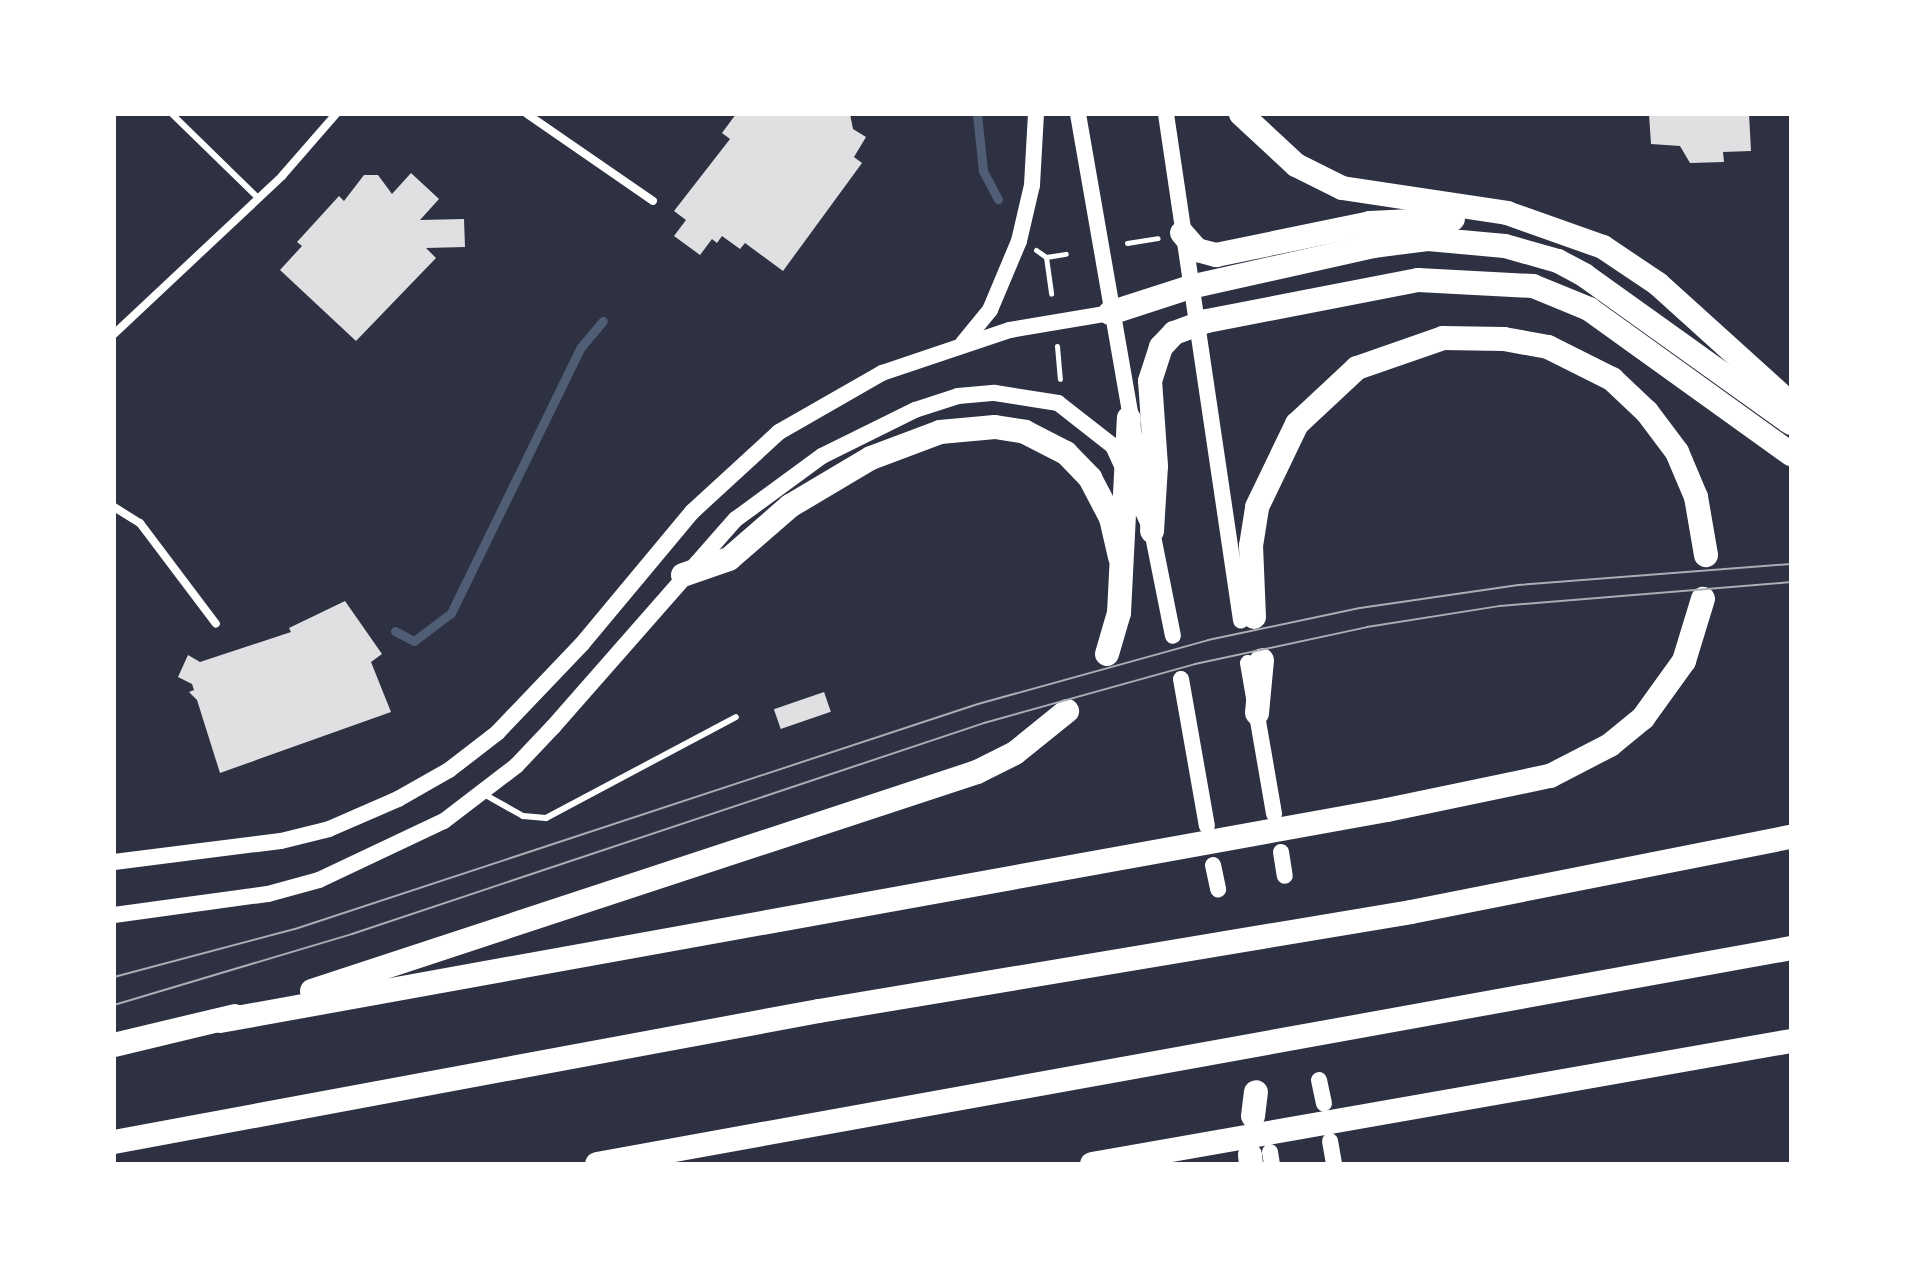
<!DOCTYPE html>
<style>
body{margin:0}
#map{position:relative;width:1905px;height:1278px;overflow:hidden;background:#2d3142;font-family:"Alegreya Sans",sans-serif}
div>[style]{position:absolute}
.stream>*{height:9px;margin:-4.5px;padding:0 4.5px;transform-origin:4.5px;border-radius:4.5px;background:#4f5d75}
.building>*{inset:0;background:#e0e0e3;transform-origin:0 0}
.path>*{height:5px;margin:-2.5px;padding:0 2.5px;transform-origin:2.5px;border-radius:2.5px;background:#fff}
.service>*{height:6px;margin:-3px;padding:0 3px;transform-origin:3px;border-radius:3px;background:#fff}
.minor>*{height:8px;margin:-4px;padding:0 4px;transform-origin:4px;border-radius:4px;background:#fff}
.secondary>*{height:16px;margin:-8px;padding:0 8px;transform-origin:8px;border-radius:8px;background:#fff}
.motorway>*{height:24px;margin:-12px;padding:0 12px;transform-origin:12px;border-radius:12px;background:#fff}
.tram>*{height:2px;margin:-1px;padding:0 1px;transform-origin:1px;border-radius:1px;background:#abadb3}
span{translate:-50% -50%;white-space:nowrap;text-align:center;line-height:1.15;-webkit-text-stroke:6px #fff;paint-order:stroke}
.frame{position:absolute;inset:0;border:116px solid #fff;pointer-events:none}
</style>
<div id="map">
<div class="stream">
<div style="left:977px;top:114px;width:57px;rotate:84deg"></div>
<div style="left:983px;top:171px;width:32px;rotate:62deg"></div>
<div style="left:395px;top:631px;width:21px;rotate:28deg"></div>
<div style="left:414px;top:641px;width:46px;rotate:-37.1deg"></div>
<div style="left:451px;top:613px;width:296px;rotate:-64deg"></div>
<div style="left:581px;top:347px;width:34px;rotate:-50deg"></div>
</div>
<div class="building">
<div style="clip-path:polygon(736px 114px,850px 114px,853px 129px,866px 137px,854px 157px,862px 163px,783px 271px,745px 243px,740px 249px,722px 236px,717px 243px,712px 239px,700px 255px,674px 236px,686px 220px,674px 211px,730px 139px,722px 133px)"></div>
<div style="clip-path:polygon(1649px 114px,1749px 114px,1751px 151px,1723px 152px,1724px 162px,1690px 163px,1680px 146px,1651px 144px)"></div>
<div style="clip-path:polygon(411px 173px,439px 199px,420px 220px,464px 219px,465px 247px,426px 248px,436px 258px,356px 341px,280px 270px,302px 246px,297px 242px,339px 196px,344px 201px,364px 175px,378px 175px,392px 194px)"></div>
<div style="clip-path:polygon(345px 601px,382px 654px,371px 662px,391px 712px,220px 773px,197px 700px,189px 692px,194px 690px,192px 684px,178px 677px,188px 655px,200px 662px,291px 632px,289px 628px)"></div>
<div style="left:824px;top:692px;width:21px;height:53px;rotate:71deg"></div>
</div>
<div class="path">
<div style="left:1127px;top:243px;width:31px;rotate:-9deg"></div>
<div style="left:1036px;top:250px;width:12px;rotate:35deg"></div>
<div style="left:1046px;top:257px;width:20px;rotate:-9deg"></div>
<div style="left:1046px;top:257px;width:37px;rotate:82deg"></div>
<div style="left:1057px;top:346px;width:33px;rotate:85deg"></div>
</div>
<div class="service">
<div style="left:172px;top:114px;width:119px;rotate:44.3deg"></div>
<div style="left:482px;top:793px;width:47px;rotate:29.3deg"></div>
<div style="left:523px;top:816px;width:23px;rotate:5deg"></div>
<div style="left:546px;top:818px;width:215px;rotate:-28deg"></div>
</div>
<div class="minor">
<div style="left:527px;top:114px;width:153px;rotate:34.6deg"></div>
<div style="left:114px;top:334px;width:231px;rotate:-43.2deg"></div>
<div style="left:282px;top:176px;width:82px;rotate:-48.9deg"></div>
<div style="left:114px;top:507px;width:31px;rotate:32deg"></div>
<div style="left:140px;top:523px;width:126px;rotate:53deg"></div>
</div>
<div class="secondary">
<div style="left:1078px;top:114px;width:383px;rotate:80.1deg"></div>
<div style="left:1166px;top:114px;width:512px;rotate:81.57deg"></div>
<div style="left:963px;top:343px;width:43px;rotate:-50.7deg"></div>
<div style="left:990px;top:310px;width:75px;rotate:-67.2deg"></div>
<div style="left:1019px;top:241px;width:57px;rotate:-76.9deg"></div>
<div style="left:1032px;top:185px;width:71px;rotate:-86.8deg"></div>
<div style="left:1150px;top:521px;width:117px;rotate:78.7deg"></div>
<div style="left:1248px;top:663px;width:153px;rotate:80.2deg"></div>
<div style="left:1181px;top:679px;width:149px;rotate:80deg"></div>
<div style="left:1281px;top:852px;width:24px;rotate:81deg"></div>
<div style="left:114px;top:862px;width:168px;rotate:-7.2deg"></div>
<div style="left:281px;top:841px;width:49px;rotate:-14deg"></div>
<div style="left:329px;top:829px;width:75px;rotate:-23.5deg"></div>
<div style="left:398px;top:799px;width:59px;rotate:-29.6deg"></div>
<div style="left:449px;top:770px;width:61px;rotate:-37.6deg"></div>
<div style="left:497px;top:733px;width:123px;rotate:-46.3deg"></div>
<div style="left:582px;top:644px;width:172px;rotate:-50.2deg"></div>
<div style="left:692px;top:512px;width:118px;rotate:-42.6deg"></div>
<div style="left:779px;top:432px;width:119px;rotate:-29.8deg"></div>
<div style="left:882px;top:373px;width:135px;rotate:-18.6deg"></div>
<div style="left:1010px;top:330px;width:101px;rotate:-9.6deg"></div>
<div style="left:1213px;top:865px;width:25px;rotate:78deg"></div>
<div style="left:114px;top:915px;width:155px;rotate:-7.8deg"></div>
<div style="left:268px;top:894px;width:53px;rotate:-15.4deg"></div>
<div style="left:319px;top:880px;width:138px;rotate:-25.3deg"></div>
<div style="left:444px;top:821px;width:91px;rotate:-37.4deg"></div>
<div style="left:516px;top:766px;width:54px;rotate:-46.5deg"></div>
<div style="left:553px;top:727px;width:277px;rotate:-48.7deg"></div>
<div style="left:736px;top:519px;width:107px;rotate:-36.2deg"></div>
<div style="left:822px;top:456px;width:104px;rotate:-26.3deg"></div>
<div style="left:915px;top:410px;width:45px;rotate:-18deg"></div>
<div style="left:958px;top:396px;width:37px;rotate:-5deg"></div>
<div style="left:995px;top:393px;width:64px;rotate:9deg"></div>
<div style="left:1058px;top:403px;width:70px;rotate:38deg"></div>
<div style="left:1113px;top:446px;width:87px;rotate:65.5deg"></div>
<div style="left:1319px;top:1080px;width:24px;rotate:78deg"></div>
<div style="left:1330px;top:1141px;width:23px;rotate:80deg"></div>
<div style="left:1270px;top:1152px;width:12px;rotate:81deg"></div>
</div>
<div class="motorway">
<div style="left:1241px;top:114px;width:75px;rotate:42.8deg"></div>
<div style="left:1296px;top:165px;width:51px;rotate:26.6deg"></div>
<div style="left:1342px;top:188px;width:167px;rotate:8.6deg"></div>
<div style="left:1507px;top:213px;width:102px;rotate:19.5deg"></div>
<div style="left:1603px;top:247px;width:66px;rotate:33.9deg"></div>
<div style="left:1658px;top:284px;width:179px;rotate:42.1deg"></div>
<div style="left:1182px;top:233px;width:23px;rotate:49deg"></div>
<div style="left:1197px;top:250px;width:20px;rotate:15deg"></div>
<div style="left:1216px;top:255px;width:157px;rotate:-11.7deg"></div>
<div style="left:1370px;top:223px;width:83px;rotate:-2.8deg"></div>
<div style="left:1110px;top:313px;width:84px;rotate:-18deg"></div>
<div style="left:1190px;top:287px;width:188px;rotate:-12.6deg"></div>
<div style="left:1373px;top:246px;width:55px;rotate:-7.3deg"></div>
<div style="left:1428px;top:239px;width:77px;rotate:5.2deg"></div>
<div style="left:1505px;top:246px;width:55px;rotate:15.8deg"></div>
<div style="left:1558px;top:261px;width:30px;rotate:28deg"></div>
<div style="left:1584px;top:275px;width:254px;rotate:35.6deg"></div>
<div style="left:1152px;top:531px;width:65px;rotate:-86.5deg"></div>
<div style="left:1156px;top:466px;width:85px;rotate:-94deg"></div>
<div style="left:1150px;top:381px;width:36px;rotate:-72deg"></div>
<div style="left:1161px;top:347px;width:19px;rotate:-47deg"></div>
<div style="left:1174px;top:333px;width:35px;rotate:-20deg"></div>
<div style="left:1207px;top:321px;width:215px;rotate:-11deg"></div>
<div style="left:1418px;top:280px;width:115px;rotate:3deg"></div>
<div style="left:1533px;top:286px;width:61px;rotate:22.3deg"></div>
<div style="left:1589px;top:309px;width:249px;rotate:35.7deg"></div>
<div style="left:683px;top:575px;width:49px;rotate:-19.2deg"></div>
<div style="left:729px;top:559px;width:81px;rotate:-41deg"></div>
<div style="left:790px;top:506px;width:94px;rotate:-30.7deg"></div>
<div style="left:871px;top:458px;width:74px;rotate:-20.6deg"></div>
<div style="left:940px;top:432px;width:55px;rotate:-5.2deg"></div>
<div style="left:995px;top:427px;width:30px;rotate:9deg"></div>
<div style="left:1025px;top:432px;width:46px;rotate:27.1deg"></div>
<div style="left:1066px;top:453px;width:35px;rotate:46deg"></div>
<div style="left:1090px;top:478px;width:45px;rotate:62.3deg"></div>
<div style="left:1111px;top:518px;width:40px;rotate:77deg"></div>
<div style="left:1254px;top:617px;width:71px;rotate:-92.4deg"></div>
<div style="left:1251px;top:546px;width:39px;rotate:-81deg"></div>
<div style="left:1257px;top:507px;width:92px;rotate:-64.3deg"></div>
<div style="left:1297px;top:424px;width:82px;rotate:-43deg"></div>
<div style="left:1357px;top:368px;width:91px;rotate:-19.2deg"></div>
<div style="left:1443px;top:338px;width:61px;rotate:0.9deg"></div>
<div style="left:1504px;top:339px;width:45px;rotate:10.3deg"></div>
<div style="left:1548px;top:347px;width:72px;rotate:26.6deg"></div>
<div style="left:1612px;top:379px;width:48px;rotate:43.3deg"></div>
<div style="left:1647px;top:412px;width:50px;rotate:53.1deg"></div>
<div style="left:1677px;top:452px;width:49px;rotate:67.1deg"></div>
<div style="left:1696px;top:497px;width:59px;rotate:80.2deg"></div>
<div style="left:1107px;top:654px;width:43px;rotate:-73.7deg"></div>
<div style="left:1119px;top:613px;width:195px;rotate:-87.1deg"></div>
<div style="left:1257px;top:713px;width:53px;rotate:-84.6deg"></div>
<div style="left:312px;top:991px;width:700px;rotate:-18.23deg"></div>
<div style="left:977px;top:772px;width:42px;rotate:-26.6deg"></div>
<div style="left:1015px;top:753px;width:67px;rotate:-38.9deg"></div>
<div style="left:220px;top:1021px;width:1186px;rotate:-10.25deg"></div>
<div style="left:1387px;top:810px;width:167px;rotate:-11.8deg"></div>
<div style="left:1550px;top:776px;width:68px;rotate:-27.3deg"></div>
<div style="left:1610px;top:745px;width:43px;rotate:-39.3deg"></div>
<div style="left:1643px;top:718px;width:70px;rotate:-54.3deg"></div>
<div style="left:1684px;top:661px;width:65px;rotate:-73deg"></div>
<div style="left:114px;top:1045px;width:124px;rotate:-13.5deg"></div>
<div style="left:1253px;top:1116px;width:24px;rotate:-83deg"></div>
<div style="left:114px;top:1142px;width:717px;rotate:-10.53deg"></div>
<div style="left:819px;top:1011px;width:600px;rotate:-9.49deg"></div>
<div style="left:1411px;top:912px;width:387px;rotate:-11.2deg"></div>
<div style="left:1250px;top:1155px;width:9px;rotate:84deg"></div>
<div style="left:597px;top:1164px;width:1213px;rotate:-10.25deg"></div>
<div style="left:1092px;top:1164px;width:710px;rotate:-9.98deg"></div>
</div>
<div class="tram">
<div style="left:114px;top:977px;width:187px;rotate:-14.9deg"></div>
<div style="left:295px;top:929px;width:719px;rotate:-18.23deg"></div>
<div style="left:978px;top:704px;width:239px;rotate:-15.5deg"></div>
<div style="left:1208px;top:640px;width:155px;rotate:-11.9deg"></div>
<div style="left:1360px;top:608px;width:160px;rotate:-8.3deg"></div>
<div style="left:1518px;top:585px;width:274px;rotate:-4.4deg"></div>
<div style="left:114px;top:1005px;width:248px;rotate:-16.6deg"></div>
<div style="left:352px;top:934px;width:666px;rotate:-18.46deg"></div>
<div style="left:984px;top:723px;width:219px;rotate:-15.6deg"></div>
<div style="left:1195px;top:664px;width:176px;rotate:-12.1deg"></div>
<div style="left:1367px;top:627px;width:135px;rotate:-9deg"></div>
<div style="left:1500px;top:606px;width:292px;rotate:-4.7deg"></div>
</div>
<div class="frame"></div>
</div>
